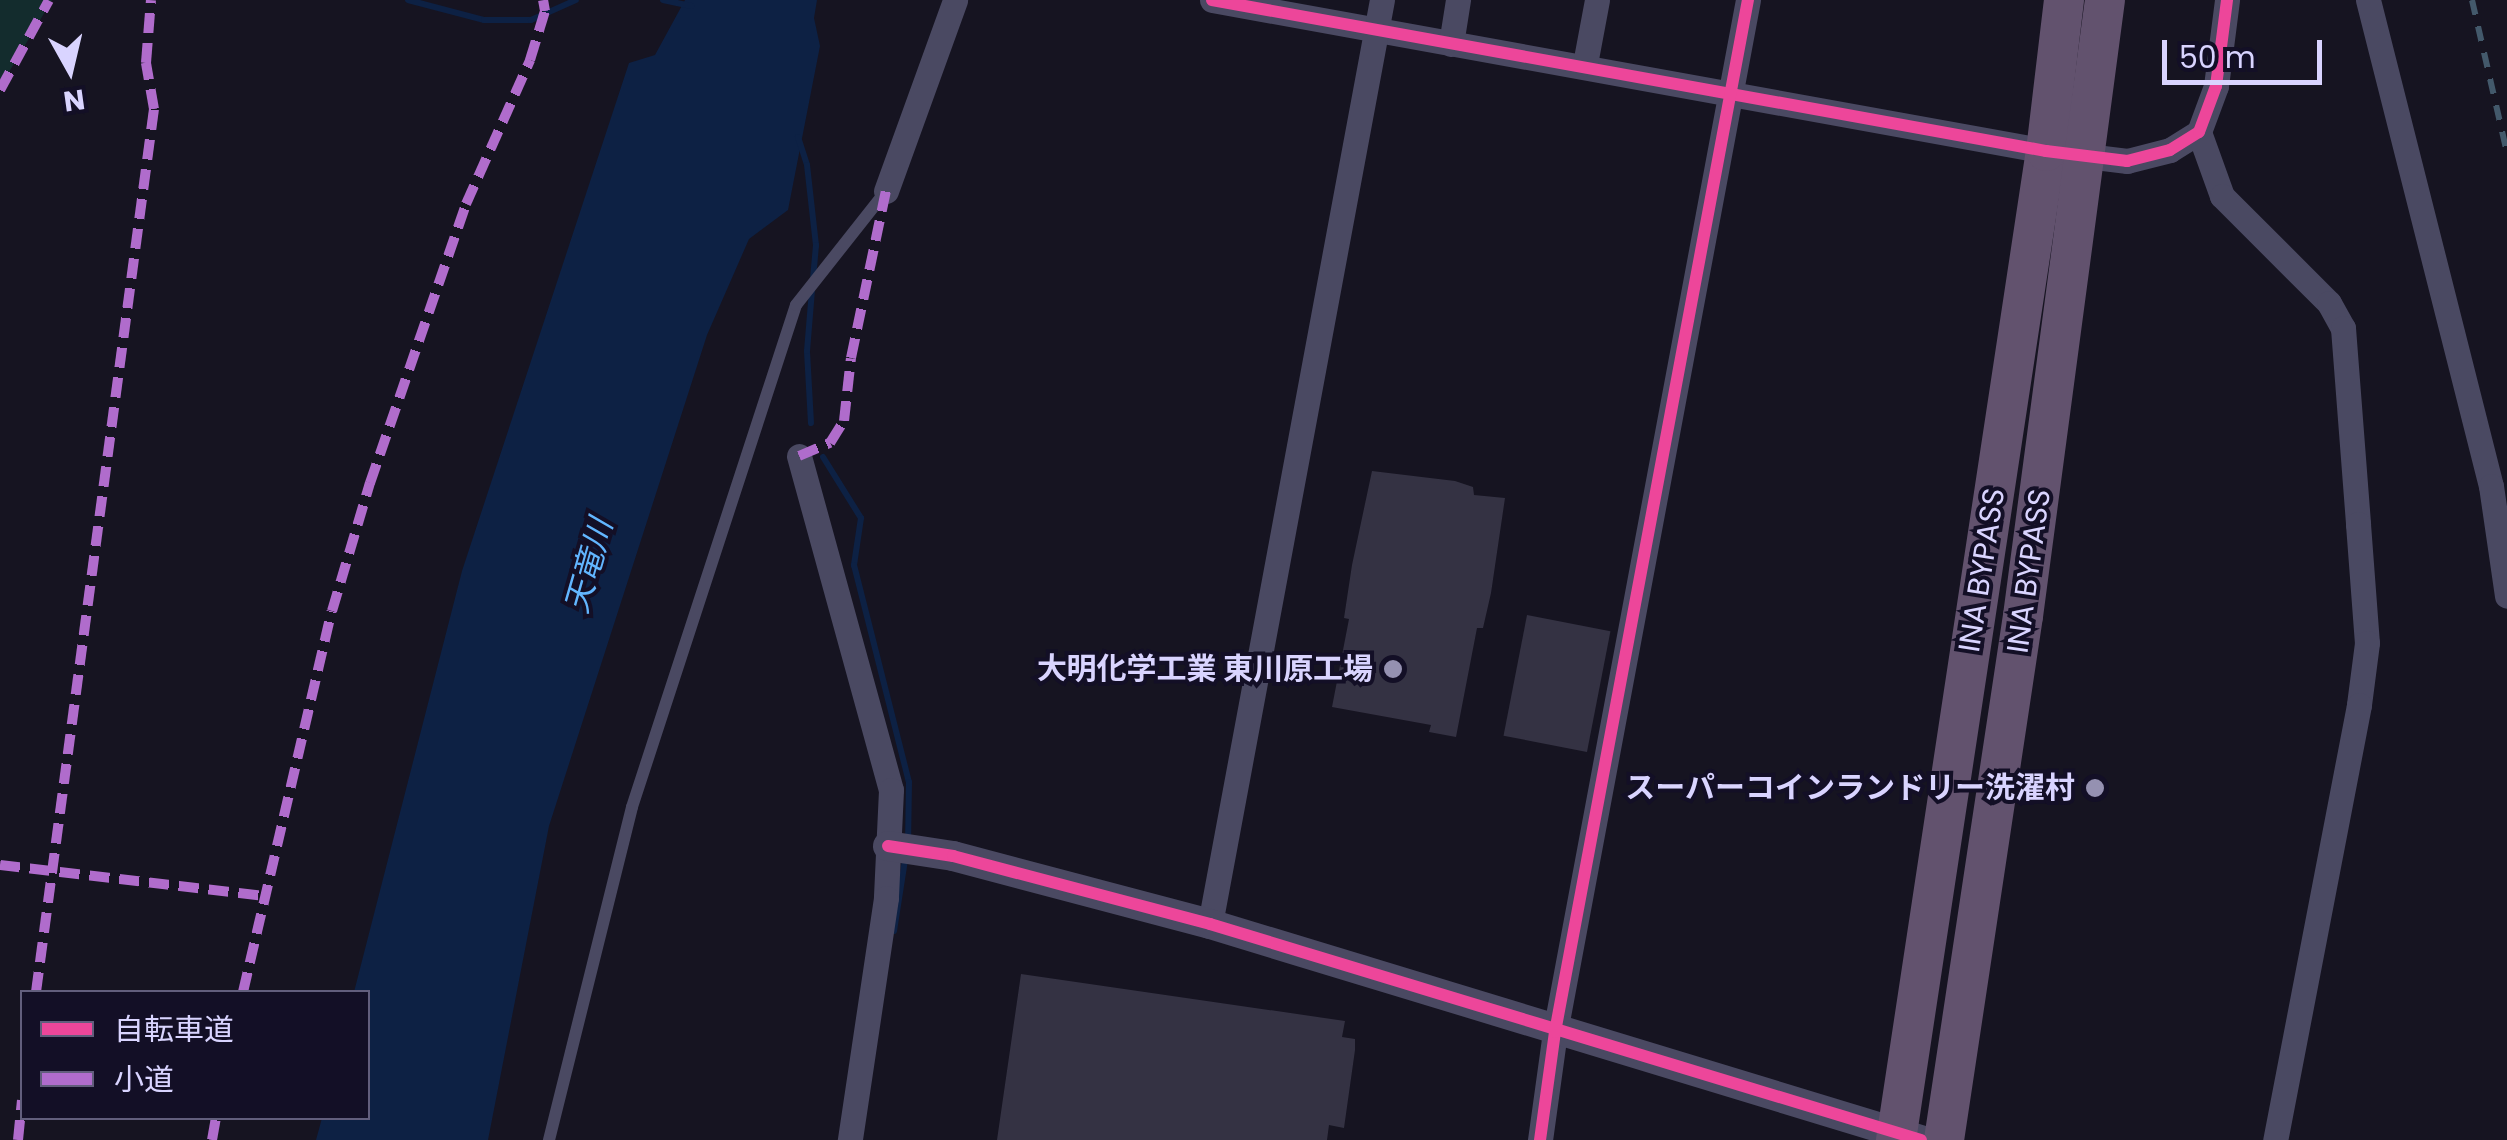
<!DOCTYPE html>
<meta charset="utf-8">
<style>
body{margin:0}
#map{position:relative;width:2507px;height:1140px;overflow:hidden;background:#161421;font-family:Poppins,"Noto Sans JP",sans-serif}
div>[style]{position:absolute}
.green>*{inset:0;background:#132c2d}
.water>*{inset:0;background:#0d2144}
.stream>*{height:6px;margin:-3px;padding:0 3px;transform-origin:3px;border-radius:3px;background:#0d2144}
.building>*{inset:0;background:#343243;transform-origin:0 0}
.service>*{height:12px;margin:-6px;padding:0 6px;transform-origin:6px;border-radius:6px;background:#4a4962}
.minor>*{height:25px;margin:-12.5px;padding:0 12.5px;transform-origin:12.5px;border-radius:12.5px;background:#4a4962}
.tertiary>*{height:30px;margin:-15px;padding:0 15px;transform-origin:15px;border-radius:15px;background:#4a4962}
.trunk>*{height:40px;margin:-20px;padding:0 20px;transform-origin:20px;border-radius:20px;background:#62526e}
.rail>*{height:6px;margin-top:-3px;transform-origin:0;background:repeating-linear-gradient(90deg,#43596b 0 15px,transparent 0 27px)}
.quiet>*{height:10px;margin-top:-5px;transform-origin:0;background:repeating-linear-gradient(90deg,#b06ccc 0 20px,transparent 0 30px)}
.cycleway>*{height:12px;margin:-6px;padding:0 6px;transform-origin:6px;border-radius:6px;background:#ed469a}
.dots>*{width:28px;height:28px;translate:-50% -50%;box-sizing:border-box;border:5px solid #130f26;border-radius:50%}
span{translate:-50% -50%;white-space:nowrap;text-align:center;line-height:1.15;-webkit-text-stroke:8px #130f26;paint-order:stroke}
.street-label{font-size:30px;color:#d9d4ff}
.poi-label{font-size:30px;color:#d9d4ff;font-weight:700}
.right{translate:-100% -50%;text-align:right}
.water-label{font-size:32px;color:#62b6ff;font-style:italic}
.legend{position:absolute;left:20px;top:990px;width:350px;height:130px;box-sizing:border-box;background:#130f26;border:2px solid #625e7d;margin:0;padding:12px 18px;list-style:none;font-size:30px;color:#d9d4ff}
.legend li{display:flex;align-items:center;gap:20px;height:50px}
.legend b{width:50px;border:2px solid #625e7d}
.north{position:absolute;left:20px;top:20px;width:100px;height:100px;-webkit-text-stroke:8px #130f26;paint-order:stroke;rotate:172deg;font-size:28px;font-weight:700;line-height:40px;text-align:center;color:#d9d4ff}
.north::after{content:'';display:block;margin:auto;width:35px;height:45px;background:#d9d4ff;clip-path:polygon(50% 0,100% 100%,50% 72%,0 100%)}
.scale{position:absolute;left:2162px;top:40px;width:160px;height:45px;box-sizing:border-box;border:5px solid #d9d4ff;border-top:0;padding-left:12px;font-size:30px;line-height:35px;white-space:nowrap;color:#d9d4ff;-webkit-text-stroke:8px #130f26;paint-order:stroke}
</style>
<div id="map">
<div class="green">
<div style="clip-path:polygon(0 0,52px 0,0 87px)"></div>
</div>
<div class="water">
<div style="clip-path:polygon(685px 0,817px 0,814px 18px,820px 46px,788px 210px,749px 239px,707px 335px,549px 826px,488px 1140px,316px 1140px,322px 1118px,368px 1118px,368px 992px,354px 992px,462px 571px,629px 63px,655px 55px)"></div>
</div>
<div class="stream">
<div style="left:408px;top:0;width:79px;rotate:14.7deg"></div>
<div style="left:484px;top:20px;width:47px"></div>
<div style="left:531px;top:20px;width:49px;rotate:-24deg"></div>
<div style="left:663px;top:0;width:29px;rotate:12deg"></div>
<div style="left:798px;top:137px;width:29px;rotate:72deg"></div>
<div style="left:807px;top:165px;width:81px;rotate:83.6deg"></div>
<div style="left:816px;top:245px;width:33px;rotate:95deg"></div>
<div style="left:811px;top:423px;width:72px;rotate:-93.2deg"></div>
<div style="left:807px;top:351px;width:61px;rotate:-85.3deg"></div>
<div style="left:823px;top:457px;width:72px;rotate:58.1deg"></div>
<div style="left:861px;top:518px;width:48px;rotate:98.5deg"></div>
<div style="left:854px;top:565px;width:224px;rotate:75.8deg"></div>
<div style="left:909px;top:782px;width:61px;rotate:90.9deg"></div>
<div style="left:894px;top:931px;width:72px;rotate:-81.2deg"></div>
</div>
<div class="building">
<div style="clip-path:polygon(1372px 471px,1455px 481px,1473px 487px,1474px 495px,1505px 498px,1491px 593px,1483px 628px,1477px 628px,1456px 737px,1429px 732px,1431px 725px,1332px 707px,1349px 619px,1344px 618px,1352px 565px)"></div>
<div style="left:1527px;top:615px;width:85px;height:123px;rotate:11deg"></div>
<div style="clip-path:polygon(1021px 974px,1345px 1021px,1342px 1037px,1355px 1039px,1355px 1050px,1344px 1128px,1329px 1125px,1327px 1140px,997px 1140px)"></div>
</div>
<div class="service">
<div style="left:549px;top:1140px;width:343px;rotate:-76deg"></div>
<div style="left:632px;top:807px;width:528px;rotate:-71.91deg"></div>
<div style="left:796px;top:305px;width:145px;rotate:-51.7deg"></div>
</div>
<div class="minor">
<div style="left:1212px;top:0;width:848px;rotate:10.26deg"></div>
<div style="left:2046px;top:151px;width:82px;rotate:7deg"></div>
<div style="left:2127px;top:161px;width:44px;rotate:-14.3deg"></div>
<div style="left:2170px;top:150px;width:34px;rotate:-32deg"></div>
<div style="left:2199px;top:132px;width:49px;rotate:-69.7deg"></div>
<div style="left:2216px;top:86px;width:87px;rotate:-82.7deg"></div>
<div style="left:2368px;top:0;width:501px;rotate:75.8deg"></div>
<div style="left:2491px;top:486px;width:111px;rotate:81.7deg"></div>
<div style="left:1451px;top:44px;width:45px;rotate:-81deg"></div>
<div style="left:1585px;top:64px;width:65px;rotate:-79.4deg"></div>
<div style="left:2199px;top:132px;width:68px;rotate:70.2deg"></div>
<div style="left:2222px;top:196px;width:151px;rotate:45deg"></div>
<div style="left:2329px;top:303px;width:29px;rotate:61deg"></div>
<div style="left:2343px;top:328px;width:197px;rotate:85.6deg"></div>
<div style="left:2358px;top:524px;width:119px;rotate:85.7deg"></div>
<div style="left:2367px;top:643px;width:63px;rotate:97.4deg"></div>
<div style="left:2359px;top:705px;width:443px;rotate:100.9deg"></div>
<div style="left:886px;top:191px;width:203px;rotate:-70.1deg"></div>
<div style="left:799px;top:456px;width:346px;rotate:74.6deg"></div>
<div style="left:891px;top:790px;width:108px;rotate:92.7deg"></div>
<div style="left:886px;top:898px;width:245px;rotate:98.5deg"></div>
<div style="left:1210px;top:924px;width:940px;rotate:-79.46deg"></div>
<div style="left:1540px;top:1140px;width:109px;rotate:-82.1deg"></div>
<div style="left:1555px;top:1032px;width:1050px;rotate:-79.41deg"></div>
</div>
<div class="tertiary">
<div style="left:888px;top:846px;width:66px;rotate:8.7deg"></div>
<div style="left:953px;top:856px;width:266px;rotate:14.8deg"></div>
<div style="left:1210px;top:924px;width:743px;rotate:16.9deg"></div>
</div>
<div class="trunk">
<div style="left:1896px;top:1140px;width:1000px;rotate:-81.38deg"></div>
<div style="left:2046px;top:151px;width:152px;rotate:-83.2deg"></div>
<div style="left:1944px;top:1140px;width:530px;rotate:-81.43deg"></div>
<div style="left:2023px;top:616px;width:621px;rotate:-82.42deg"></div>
</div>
<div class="rail">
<div style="left:2472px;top:0;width:157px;rotate:77.1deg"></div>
</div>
<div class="quiet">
<div style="left:0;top:90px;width:102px;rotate:-61.4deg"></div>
<div style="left:799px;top:456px;width:34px;rotate:-23deg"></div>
<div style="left:830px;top:443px;width:26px;rotate:-58deg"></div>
<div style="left:844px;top:421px;width:63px;rotate:-83.7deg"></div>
<div style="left:851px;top:358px;width:171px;rotate:-78.2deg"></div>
<div style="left:0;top:865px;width:266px;rotate:6.7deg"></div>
<div style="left:36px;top:992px;width:891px;rotate:-82.39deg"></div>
<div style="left:154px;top:109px;width:47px;rotate:-99.9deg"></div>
<div style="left:146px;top:63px;width:63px;rotate:-85.5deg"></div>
<div style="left:243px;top:992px;width:391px;rotate:-76.9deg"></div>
<div style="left:332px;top:611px;width:134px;rotate:-73.5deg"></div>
<div style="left:370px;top:483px;width:295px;rotate:-71deg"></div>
<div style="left:466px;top:204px;width:158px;rotate:-66deg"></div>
<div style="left:530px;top:60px;width:51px;rotate:-73deg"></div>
<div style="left:545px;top:11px;width:11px;rotate:-100deg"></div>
<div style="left:18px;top:1140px;width:40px;rotate:-84.3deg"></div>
<div style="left:212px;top:1140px;width:22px;rotate:-80deg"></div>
</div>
<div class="cycleway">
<div style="left:1212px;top:0;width:848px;rotate:10.26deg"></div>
<div style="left:2046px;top:151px;width:82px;rotate:7deg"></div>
<div style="left:2127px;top:161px;width:44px;rotate:-14.3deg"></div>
<div style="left:2170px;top:150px;width:34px;rotate:-32deg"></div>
<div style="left:2199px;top:132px;width:49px;rotate:-69.7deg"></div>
<div style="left:2216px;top:86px;width:87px;rotate:-82.7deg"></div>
<div style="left:888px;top:846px;width:66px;rotate:8.7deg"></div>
<div style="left:953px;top:856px;width:266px;rotate:14.8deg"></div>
<div style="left:1210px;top:924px;width:743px;rotate:16.9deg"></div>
<div style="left:1540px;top:1140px;width:109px;rotate:-82.1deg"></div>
<div style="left:1555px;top:1032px;width:1050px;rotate:-79.41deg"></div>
</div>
<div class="dots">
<div style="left:1393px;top:669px;background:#9591b1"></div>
<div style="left:2095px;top:788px;background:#9591b1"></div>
</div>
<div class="street-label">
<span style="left:1982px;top:570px;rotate:-81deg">INA BYPASS</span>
<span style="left:2029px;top:571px;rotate:-82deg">INA BYPASS</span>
</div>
<div class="poi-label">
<span class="right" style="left:1373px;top:669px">大明化学工業 東川原工場</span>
<span class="right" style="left:2075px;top:788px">スーパーコインランドリー洗濯村</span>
</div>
<div class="water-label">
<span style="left:589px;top:566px;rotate:-74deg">天竜川</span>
</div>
<ul class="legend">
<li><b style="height:12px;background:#ed469a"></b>自転車道</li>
<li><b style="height:12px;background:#b06ccc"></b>小道</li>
</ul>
<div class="north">N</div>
<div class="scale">50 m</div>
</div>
